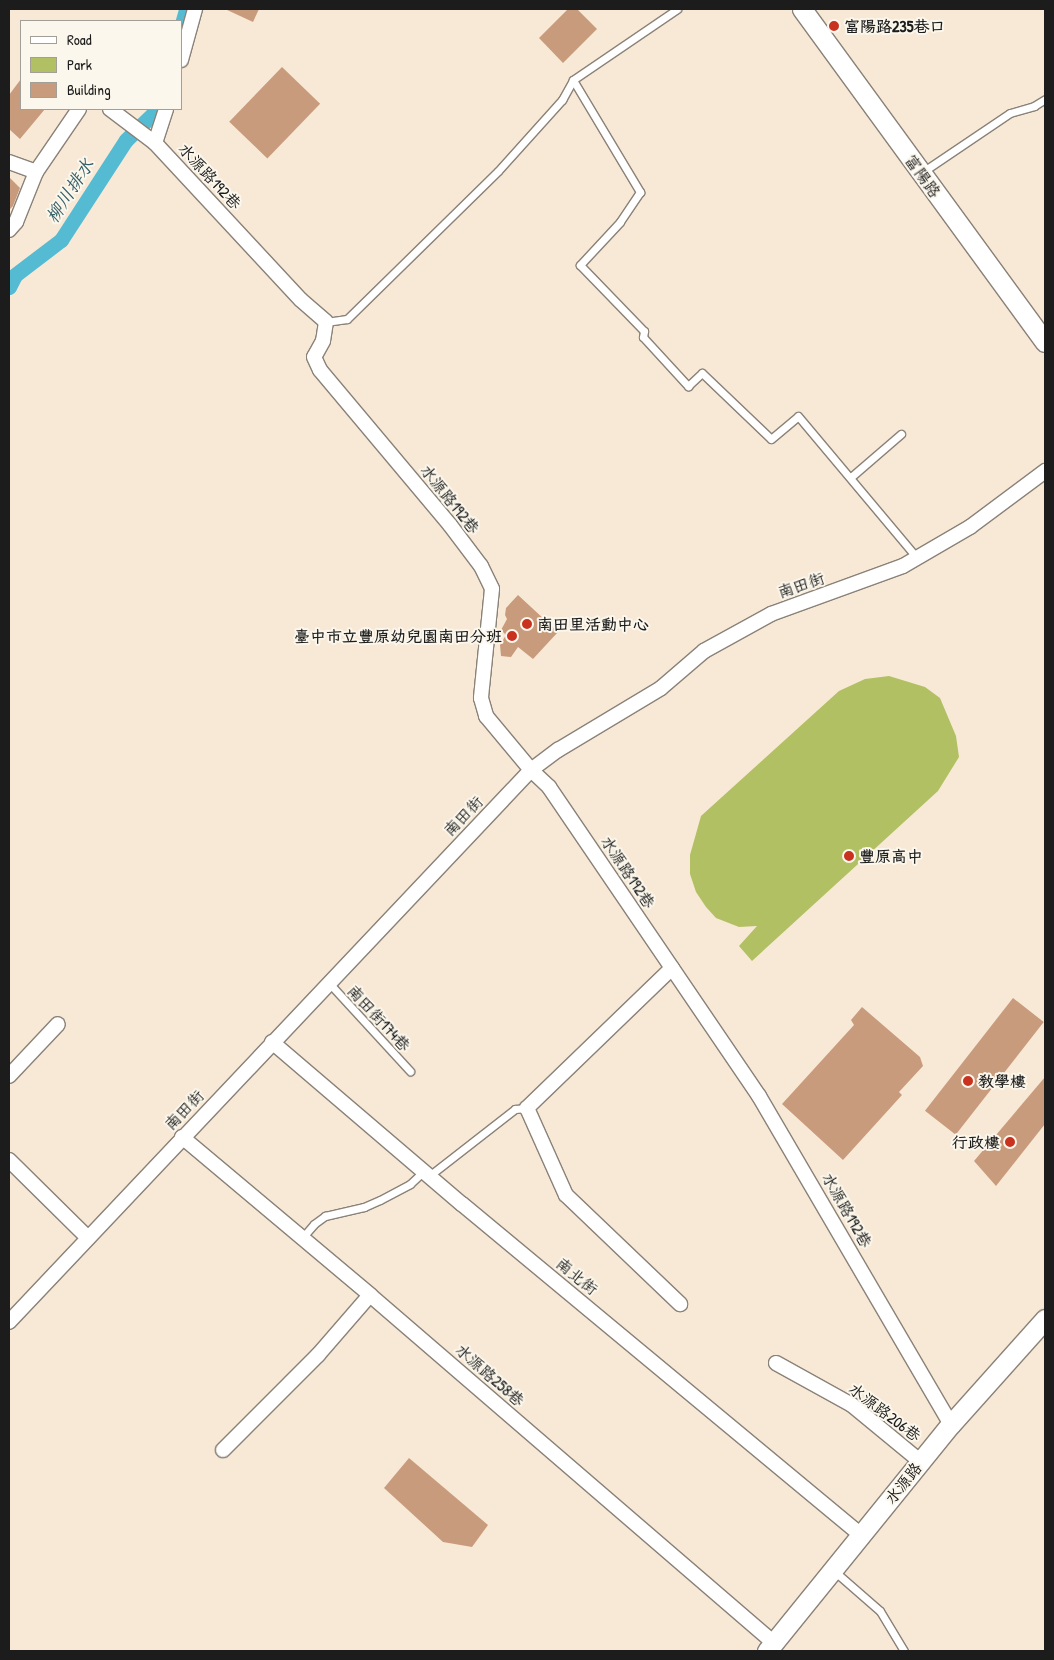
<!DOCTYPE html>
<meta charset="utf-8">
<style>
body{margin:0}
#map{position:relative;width:1054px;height:1660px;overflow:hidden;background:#f8e9d6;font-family:"Patrick Hand","LXGW WenKai TC",sans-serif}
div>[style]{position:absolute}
.green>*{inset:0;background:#b1c062}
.canal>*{height:15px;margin:-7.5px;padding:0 7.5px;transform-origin:7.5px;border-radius:7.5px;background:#54bbd2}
.building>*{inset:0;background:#c99b7d;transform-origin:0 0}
.roads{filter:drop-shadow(1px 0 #8a8279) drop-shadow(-1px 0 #8a8279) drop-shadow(0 1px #8a8279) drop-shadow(0 -1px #8a8279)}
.lane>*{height:7px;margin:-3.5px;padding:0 3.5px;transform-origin:3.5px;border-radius:3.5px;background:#fff}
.street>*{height:14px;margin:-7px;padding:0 7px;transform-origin:7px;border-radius:7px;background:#fff}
.secondary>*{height:19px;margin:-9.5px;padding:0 9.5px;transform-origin:9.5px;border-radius:9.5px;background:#fff}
.dots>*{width:14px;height:14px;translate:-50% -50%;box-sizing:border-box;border:2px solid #fbf7ec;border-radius:50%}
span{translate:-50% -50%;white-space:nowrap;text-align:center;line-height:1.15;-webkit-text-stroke:4px #fbf7ec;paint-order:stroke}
.poi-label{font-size:16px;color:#1c1c1c;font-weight:700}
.left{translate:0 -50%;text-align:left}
.right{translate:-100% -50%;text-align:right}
.street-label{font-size:16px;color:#1c1c1c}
.water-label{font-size:18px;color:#325c65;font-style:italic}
.frame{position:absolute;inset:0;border:10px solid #1c1c1c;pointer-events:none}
.legend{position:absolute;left:20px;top:20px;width:162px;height:90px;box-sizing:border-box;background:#fbf7ec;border:1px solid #a29f99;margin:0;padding:6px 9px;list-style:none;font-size:15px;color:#1c1c1c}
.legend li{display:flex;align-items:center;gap:10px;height:25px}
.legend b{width:25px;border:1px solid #a29f99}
</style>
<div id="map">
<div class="green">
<div style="clip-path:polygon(889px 676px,925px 687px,940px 698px,956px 736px,959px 757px,938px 791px,752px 961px,739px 946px,757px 926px,739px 927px,716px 918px,706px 907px,696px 892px,690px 874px,690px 855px,701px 816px,839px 691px,865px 679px)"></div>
</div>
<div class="canal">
<div style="left:181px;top:27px;width:19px;rotate:-74deg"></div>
<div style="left:9px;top:287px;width:13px;rotate:-63deg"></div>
<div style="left:15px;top:275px;width:58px;rotate:-37.3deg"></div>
<div style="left:61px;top:240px;width:119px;rotate:-57deg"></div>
<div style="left:126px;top:140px;width:45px;rotate:-44.1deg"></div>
</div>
<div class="building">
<div style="clip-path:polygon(225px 9px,259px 9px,253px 22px)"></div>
<div style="clip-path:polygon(568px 9px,577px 9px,597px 29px,563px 63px,539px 38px)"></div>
<div style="left:282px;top:67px;width:53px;height:76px;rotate:44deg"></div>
<div style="clip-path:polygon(21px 79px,21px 109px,45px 109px,20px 139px,9px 129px,9px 95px)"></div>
<div style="clip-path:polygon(9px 177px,20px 188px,13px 206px,9px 210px)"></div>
<div style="clip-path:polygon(518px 595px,558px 632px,533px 659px,518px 647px,511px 657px,501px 656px,500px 645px,506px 635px,501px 630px,507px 619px,505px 615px,506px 608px)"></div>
<div style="left:1013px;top:998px;width:39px;height:143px;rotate:38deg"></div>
<div style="clip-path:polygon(862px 1007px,920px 1057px,923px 1066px,899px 1092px,902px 1095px,843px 1160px,782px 1104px,854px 1025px,851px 1020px)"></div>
<div style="clip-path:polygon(1045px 1077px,1045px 1124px,996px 1186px,974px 1161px)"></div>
<div style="clip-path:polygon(409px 1458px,488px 1525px,472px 1547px,443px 1542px,384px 1488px)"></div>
</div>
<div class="roads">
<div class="lane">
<div style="left:573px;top:80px;width:131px;rotate:59.1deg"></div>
<div style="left:640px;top:192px;width:36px;rotate:124deg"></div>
<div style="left:620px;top:222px;width:59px;rotate:132.9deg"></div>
<div style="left:580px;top:265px;width:92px;rotate:45.9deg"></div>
<div style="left:644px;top:331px;width:6px;rotate:99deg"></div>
<div style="left:643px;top:337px;width:67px;rotate:47.4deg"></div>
<div style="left:688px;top:386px;width:19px;rotate:-43deg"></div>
<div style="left:702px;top:373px;width:95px;rotate:43.7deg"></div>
<div style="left:771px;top:439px;width:35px;rotate:-40deg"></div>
<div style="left:798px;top:416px;width:185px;rotate:50deg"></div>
<div style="left:921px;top:173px;width:107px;rotate:-34deg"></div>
<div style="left:1010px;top:113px;width:25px;rotate:-16deg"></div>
<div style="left:1034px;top:106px;width:13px;rotate:-32deg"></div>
<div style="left:326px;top:322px;width:21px;rotate:-8deg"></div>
<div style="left:347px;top:319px;width:211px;rotate:-44.4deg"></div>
<div style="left:498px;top:171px;width:96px;rotate:-48deg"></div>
<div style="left:562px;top:100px;width:23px;rotate:-61deg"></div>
<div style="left:573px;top:80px;width:126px;rotate:-34.3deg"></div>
<div style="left:851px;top:477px;width:66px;rotate:-40.7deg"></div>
<div style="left:329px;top:983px;width:120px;rotate:47.4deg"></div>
<div style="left:429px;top:1176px;width:109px;rotate:-37.9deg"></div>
<div style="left:515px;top:1109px;width:12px;rotate:-5deg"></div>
<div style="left:302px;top:1238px;width:18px;rotate:-49deg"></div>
<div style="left:314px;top:1224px;width:14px;rotate:-36deg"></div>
<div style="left:325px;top:1216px;width:40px;rotate:-13deg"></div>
<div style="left:364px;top:1207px;width:17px;rotate:-24deg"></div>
<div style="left:380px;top:1200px;width:34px;rotate:-28deg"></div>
<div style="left:410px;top:1184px;width:19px;rotate:-43deg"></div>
<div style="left:833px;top:1570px;width:62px;rotate:41.1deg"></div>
<div style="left:880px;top:1611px;width:47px;rotate:59deg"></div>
</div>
<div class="street">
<div style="left:181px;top:60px;width:53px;rotate:-74.6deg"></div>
<div style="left:110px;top:109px;width:56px;rotate:37.1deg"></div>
<div style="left:155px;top:143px;width:214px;rotate:47.1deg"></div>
<div style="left:301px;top:300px;width:33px;rotate:41deg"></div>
<div style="left:326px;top:322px;width:19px;rotate:99deg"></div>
<div style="left:323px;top:341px;width:18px;rotate:119deg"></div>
<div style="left:314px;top:357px;width:14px;rotate:65deg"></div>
<div style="left:320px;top:370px;width:202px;rotate:50deg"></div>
<div style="left:450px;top:525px;width:51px;rotate:52.9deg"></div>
<div style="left:481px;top:566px;width:25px;rotate:64deg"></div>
<div style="left:492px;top:589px;width:110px;rotate:95.8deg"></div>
<div style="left:481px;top:698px;width:19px;rotate:74deg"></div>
<div style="left:486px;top:716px;width:70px;rotate:50.2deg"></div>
<div style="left:531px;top:770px;width:25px;rotate:43deg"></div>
<div style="left:549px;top:787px;width:374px;rotate:55.8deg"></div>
<div style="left:759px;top:1096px;width:380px;rotate:59.7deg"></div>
<div style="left:155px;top:143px;width:36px;rotate:-72deg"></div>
<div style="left:9px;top:162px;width:29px;rotate:20deg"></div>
<div style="left:9px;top:230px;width:11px;rotate:-49deg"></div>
<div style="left:16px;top:222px;width:54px;rotate:-68.2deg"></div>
<div style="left:36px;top:172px;width:76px;rotate:-55.7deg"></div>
<div style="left:672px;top:968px;width:202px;rotate:136deg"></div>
<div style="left:527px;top:1108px;width:95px;rotate:65.9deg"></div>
<div style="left:566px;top:1195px;width:158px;rotate:43.7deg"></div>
<div style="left:272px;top:1042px;width:250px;rotate:40.5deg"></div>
<div style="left:462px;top:1204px;width:518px;rotate:39.68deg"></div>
<div style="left:9px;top:1076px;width:71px;rotate:-46.7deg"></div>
<div style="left:182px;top:1137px;width:246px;rotate:40deg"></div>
<div style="left:370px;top:1295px;width:533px;rotate:40.74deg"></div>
<div style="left:9px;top:1160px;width:111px;rotate:44.6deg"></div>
<div style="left:9px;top:1322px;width:760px;rotate:-46.6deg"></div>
<div style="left:531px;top:770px;width:34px;rotate:-37deg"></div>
<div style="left:558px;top:750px;width:120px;rotate:-31deg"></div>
<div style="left:661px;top:688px;width:57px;rotate:-40.7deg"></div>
<div style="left:704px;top:651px;width:77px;rotate:-28.9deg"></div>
<div style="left:771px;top:614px;width:140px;rotate:-20deg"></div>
<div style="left:903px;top:566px;width:78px;rotate:-30.2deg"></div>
<div style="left:970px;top:527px;width:94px;rotate:-36.7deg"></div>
<div style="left:776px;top:1363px;width:87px;rotate:28.9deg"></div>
<div style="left:852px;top:1405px;width:89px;rotate:39.6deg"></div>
<div style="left:223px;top:1450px;width:134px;rotate:-45deg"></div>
<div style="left:318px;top:1355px;width:79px;rotate:-49.1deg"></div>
</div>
<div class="secondary">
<div style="left:802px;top:9px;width:412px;rotate:53.9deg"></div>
<div style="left:767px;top:1651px;width:292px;rotate:-51deg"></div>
<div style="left:951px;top:1424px;width:141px;rotate:-48.2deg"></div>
</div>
</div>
<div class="dots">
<div style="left:834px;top:26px;background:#c8321e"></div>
<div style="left:527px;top:624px;background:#c8321e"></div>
<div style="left:512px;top:636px;background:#c8321e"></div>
<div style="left:849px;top:856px;background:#c8321e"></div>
<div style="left:968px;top:1081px;background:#c8321e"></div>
<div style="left:1010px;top:1142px;background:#c8321e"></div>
</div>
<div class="poi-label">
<span class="left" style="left:844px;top:26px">富陽路235巷口</span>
<span class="left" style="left:537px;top:624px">南田里活動中心</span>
<span class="right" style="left:502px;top:636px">臺中市立豐原幼兒園南田分班</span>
<span class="left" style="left:859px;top:856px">豐原高中</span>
<span class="left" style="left:978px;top:1081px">教學樓</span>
<span class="right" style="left:1000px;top:1142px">行政樓</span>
</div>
<div class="street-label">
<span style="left:210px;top:176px;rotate:47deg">水源路192巷</span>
<span style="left:923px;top:176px;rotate:54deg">富陽路</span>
<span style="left:450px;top:499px;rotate:51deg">水源路192巷</span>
<span style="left:801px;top:585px;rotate:-19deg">南田街</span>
<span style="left:463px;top:816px;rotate:-46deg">南田街</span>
<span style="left:628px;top:872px;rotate:56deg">水源路192巷</span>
<span style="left:379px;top:1018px;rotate:47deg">南田街174巷</span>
<span style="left:184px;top:1110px;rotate:-46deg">南田街</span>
<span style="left:847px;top:1210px;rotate:60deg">水源路192巷</span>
<span style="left:577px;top:1276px;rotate:39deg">南北街</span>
<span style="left:490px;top:1375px;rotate:41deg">水源路258巷</span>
<span style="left:885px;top:1412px;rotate:37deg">水源路206巷</span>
<span style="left:903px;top:1483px;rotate:-51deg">水源路</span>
</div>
<div class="water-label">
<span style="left:70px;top:191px;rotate:-57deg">柳川排水</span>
</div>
<div class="frame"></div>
<ul class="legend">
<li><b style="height:6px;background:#fff"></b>Road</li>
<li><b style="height:14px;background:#b1c062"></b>Park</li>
<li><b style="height:14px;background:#c99b7d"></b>Building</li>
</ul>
</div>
